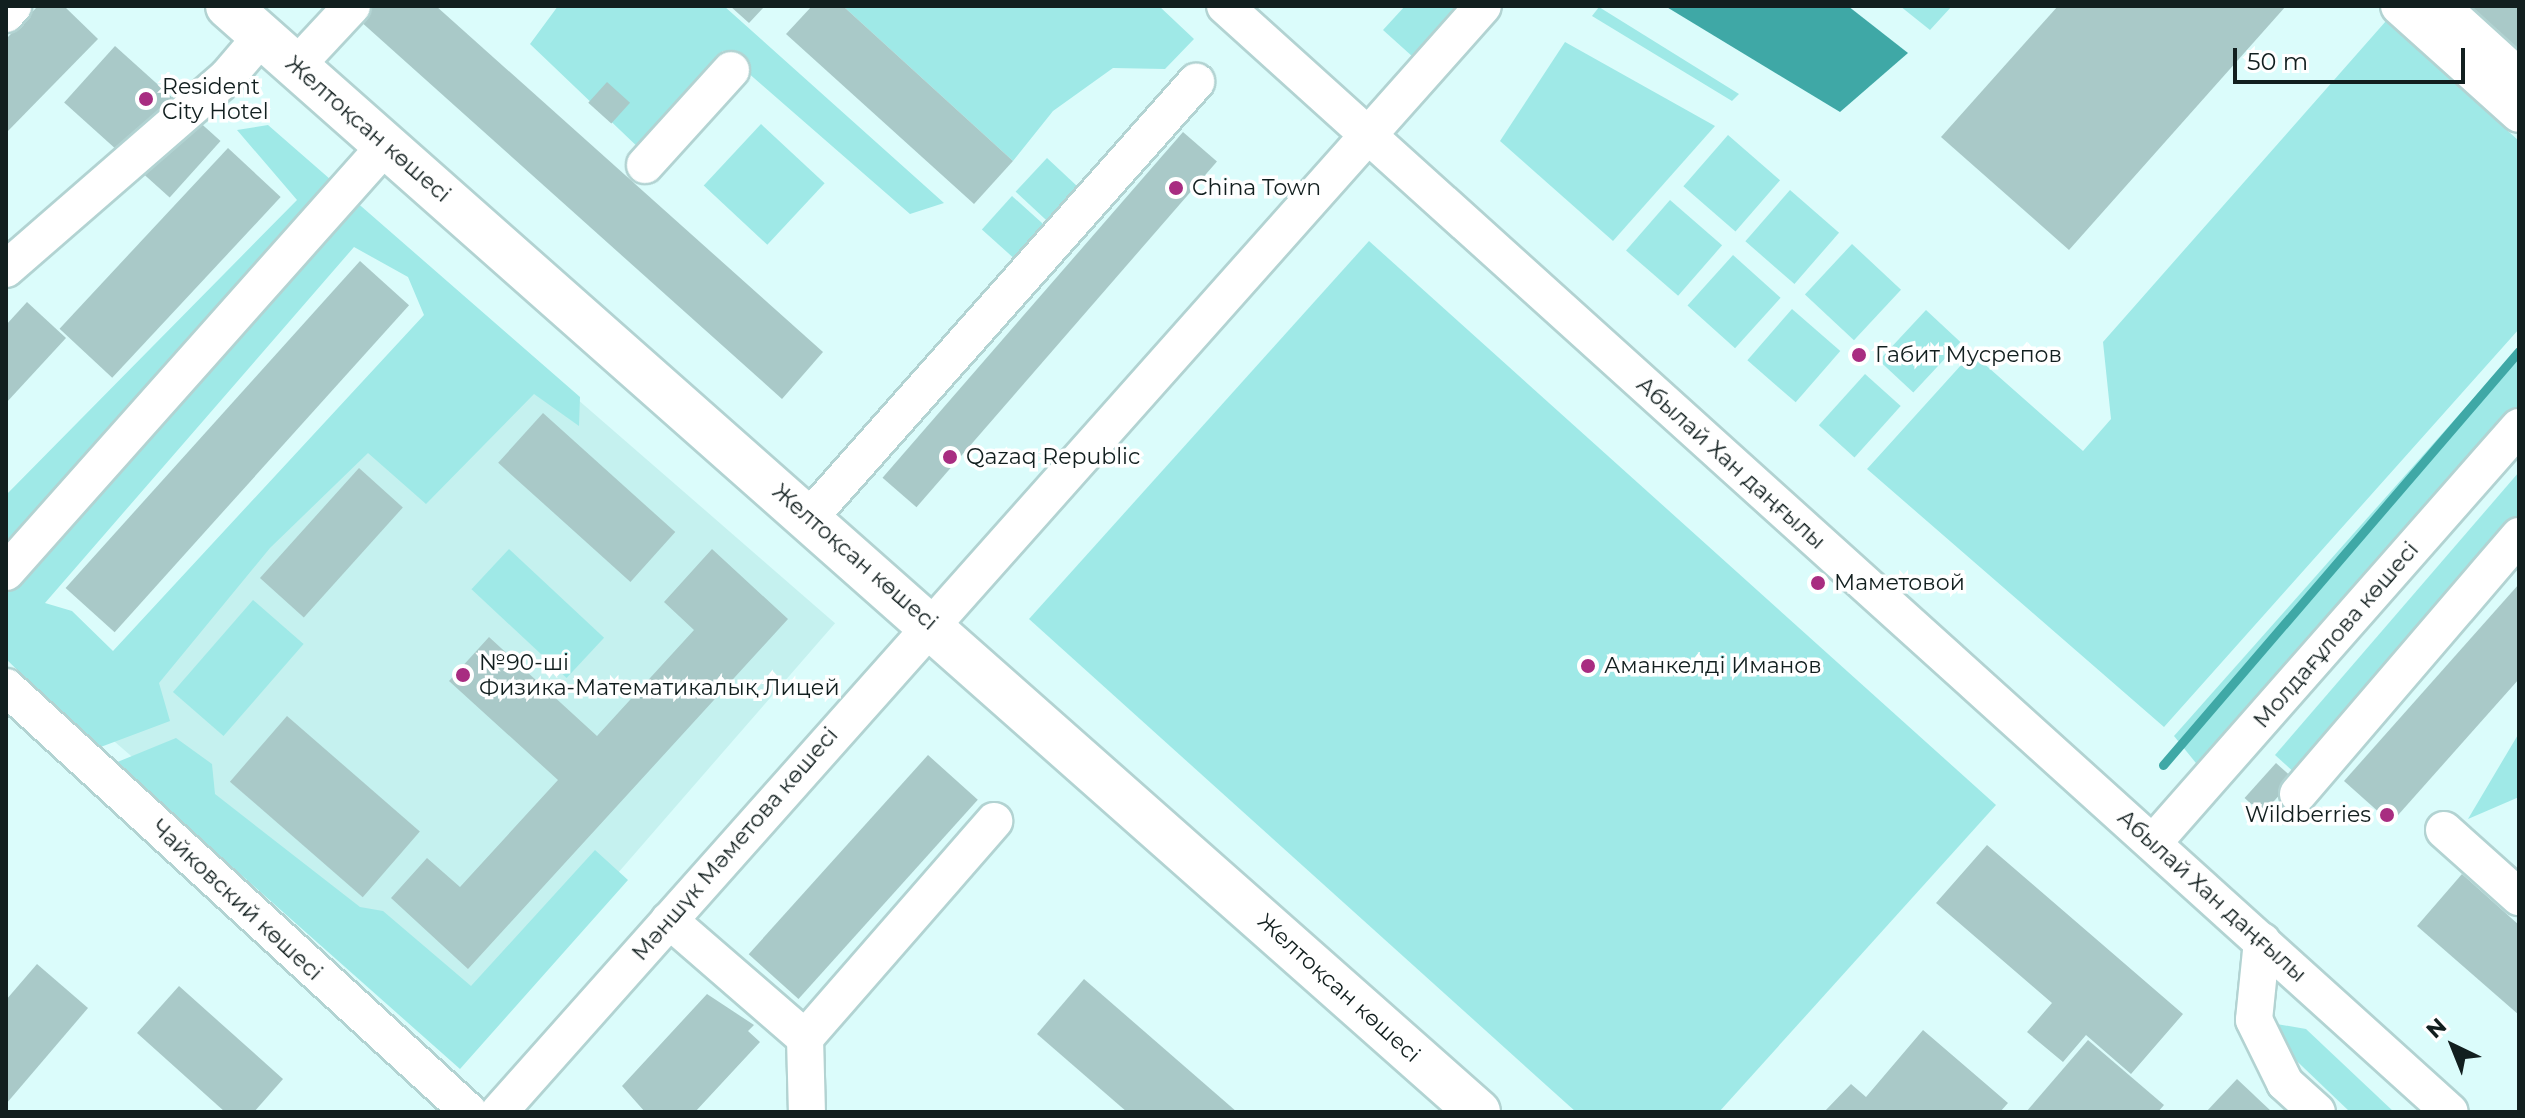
<!DOCTYPE html>
<meta charset="utf-8">
<style>
body{margin:0}
#map{position:relative;width:2525px;height:1118px;overflow:hidden;background:#dbfcfb;font-family:Montserrat,sans-serif}
div>[style]{position:absolute}
.built>*{inset:0;background:#c5f1ef;transform-origin:0 0}
.green>*{inset:0;background:#9fe9e7;transform-origin:0 0}
.water>*{inset:0;background:#3fa8a6}
.stream>*{height:9px;margin:-4.5px;padding:0 4.5px;transform-origin:4.5px;border-radius:4.5px;background:#3fa8a6}
.building>*{inset:0;background:#a9c9c8;transform-origin:0 0}
.roads{filter:drop-shadow(2px 0 #b2d3d2) drop-shadow(-2px 0 #b2d3d2) drop-shadow(0 2px #b2d3d2) drop-shadow(0 -2px #b2d3d2)}
.minor>*{height:36px;margin:-18px;padding:0 18px;transform-origin:18px;border-radius:18px;background:#fff}
.major>*{height:44px;margin:-22px;padding:0 22px;transform-origin:22px;border-radius:22px;background:#fff}
.dots>*{width:22px;height:22px;translate:-50% -50%;box-sizing:border-box;border:4px solid #fff;border-radius:50%}
span{translate:-50% -50%;white-space:nowrap;text-align:center;line-height:1.15;-webkit-text-stroke:7px #fff;paint-order:stroke}
.poi-label{font-size:22px;color:#121f1f}
.left{translate:0 -50%;text-align:left}
.right{translate:-100% -50%;text-align:right}
.street-label{font-size:22px;color:#121f1f}
.frame{position:absolute;inset:0;border:8px solid #121f1f;pointer-events:none}
.north{position:absolute;left:2413px;top:1006px;width:80px;height:80px;-webkit-text-stroke:6px #fff;paint-order:stroke;rotate:317deg;font-size:22px;font-weight:700;line-height:32px;text-align:center;color:#121f1f}
.north::after{content:'';display:block;margin:auto;width:28px;height:36px;background:#121f1f;clip-path:polygon(50% 0,100% 100%,50% 72%,0 100%)}
.scale{position:absolute;left:2233px;top:48px;width:232px;height:36px;box-sizing:border-box;border:4px solid #121f1f;border-top:0;padding-left:10px;font-size:24px;line-height:28px;white-space:nowrap;color:#121f1f;-webkit-text-stroke:6px #fff;paint-order:stroke}
</style>
<div id="map">
<div class="built">
<div style="left:469px;top:305px;width:485px;height:562px;rotate:41deg"></div>
</div>
<div class="green">
<div style="clip-path:polygon(558px 6px,724px 6px,944px 203px,910px 214px,723px 51px,643px 152px,530px 44px)"></div>
<div style="clip-path:polygon(843px 6px,1159px 6px,1194px 39px,1165px 69px,1113px 68px,1053px 111px,1013px 161px)"></div>
<div style="clip-path:polygon(1405px 6px,1458px 6px,1413px 57px,1383px 30px)"></div>
<div style="clip-path:polygon(1900px 6px,1952px 6px,1930px 30px)"></div>
<div style="clip-path:polygon(1599px 7px,1739px 94px,1732px 101px,1592px 16px)"></div>
<div style="clip-path:polygon(2386px 21px,2519px 141px,2519px 329px,2164px 727px,1867px 469px,1972px 353px,2083px 451px,2111px 419px,2103px 342px)"></div>
<div style="clip-path:polygon(1565px 42px,1715px 126px,1613px 241px,1500px 141px)"></div>
<div style="left:761px;top:124px;width:87px;height:84px;rotate:43deg"></div>
<div style="clip-path:polygon(evenodd,268px 125px,580px 397px,579px 426px,534px 394px,426px 504px,368px 453px,270px 548px,159px 683px,170px 721px,98px 748px,6px 659px,6px 495px,297px 200px,237px 130px,268px 125px,354px 247px,408px 277px,424px 315px,113px 651px,72px 611px,45px 603px,354px 247px)"></div>
<div style="left:1728px;top:135px;width:69px;height:68px;rotate:41deg"></div>
<div style="left:1047px;top:158px;width:45px;height:46px;rotate:43deg"></div>
<div style="left:1790px;top:190px;width:65px;height:68px;rotate:41deg"></div>
<div style="left:1012px;top:196px;width:46px;height:45px;rotate:42deg"></div>
<div style="left:1670px;top:200px;width:69px;height:67px;rotate:41deg"></div>
<div style="clip-path:polygon(1369px 241px,1996px 805px,1719px 1112px,1576px 1112px,1029px 619px)"></div>
<div style="left:1852px;top:244px;width:67px;height:69px;rotate:43deg"></div>
<div style="left:1733px;top:255px;width:64px;height:68px;rotate:42deg"></div>
<div style="left:1792px;top:309px;width:64px;height:68px;rotate:41deg"></div>
<div style="left:1926px;top:310px;width:47px;height:69px;rotate:43deg"></div>
<div style="clip-path:polygon(2519px 347px,2519px 427px,2209px 779px,2174px 736px)"></div>
<div style="left:1865px;top:374px;width:48px;height:69px;rotate:42deg"></div>
<div style="clip-path:polygon(2519px 472px,2519px 536px,2307px 784px,2275px 755px)"></div>
<div style="left:509px;top:549px;width:130px;height:55px;rotate:43deg"></div>
<div style="left:253px;top:600px;width:67px;height:122px;rotate:41deg"></div>
<div style="clip-path:polygon(2519px 733px,2519px 797px,2468px 819px)"></div>
<div style="clip-path:polygon(176px 738px,212px 764px,215px 794px,360px 907px,383px 911px,471px 986px,595px 850px,628px 880px,460px 1069px,115px 763px)"></div>
<div style="clip-path:polygon(2254px 1020px,2306px 1029px,2394px 1112px,2350px 1112px)"></div>
</div>
<div class="water">
<div style="clip-path:polygon(1665px 6px,1848px 6px,1908px 53px,1840px 112px)"></div>
</div>
<div class="stream">
<div style="left:2163px;top:765px;width:546px;rotate:-49.31deg"></div>
</div>
<div class="building">
<div style="clip-path:polygon(38px 6px,64px 6px,98px 39px,6px 133px,6px 39px)"></div>
<div style="clip-path:polygon(371px 6px,436px 6px,823px 352px,782px 399px,359px 20px)"></div>
<div style="clip-path:polygon(730px 6px,765px 6px,749px 23px)"></div>
<div style="clip-path:polygon(812px 6px,843px 6px,1013px 161px,974px 204px,786px 34px)"></div>
<div style="clip-path:polygon(2058px 6px,2286px 6px,2069px 250px,1941px 137px)"></div>
<div style="clip-path:polygon(2460px 6px,2519px 6px,2519px 60px)"></div>
<div style="left:115px;top:46px;width:142px;height:76px;rotate:42deg"></div>
<div style="left:607px;top:82px;width:31px;height:28px;rotate:42deg"></div>
<div style="left:1183px;top:132px;width:45px;height:458px;rotate:41deg"></div>
<div style="left:228px;top:148px;width:72px;height:247px;rotate:43deg"></div>
<div style="left:360px;top:261px;width:66px;height:440px;rotate:42deg"></div>
<div style="clip-path:polygon(27px 302px,66px 338px,6px 403px,6px 325px)"></div>
<div style="left:543px;top:413px;width:178px;height:67px;rotate:42deg"></div>
<div style="left:359px;top:468px;width:59px;height:148px;rotate:42deg"></div>
<div style="clip-path:polygon(712px 549px,788px 619px,468px 969px,391px 898px,427px 858px,460px 887px,558px 780px,449px 681px,489px 637px,597px 736px,694px 630px,664px 602px)"></div>
<div style="clip-path:polygon(2519px 584px,2519px 679px,2391px 823px,2344px 781px)"></div>
<div style="left:287px;top:716px;width:176px;height:87px;rotate:41deg"></div>
<div style="left:928px;top:755px;width:67px;height:268px;rotate:42deg"></div>
<div style="left:2276px;top:763px;width:24px;height:47px;rotate:42deg"></div>
<div style="clip-path:polygon(1987px 845px,2183px 1014px,2131px 1074px,2086px 1035px,2063px 1062px,2027px 1032px,2052px 1003px,1936px 903px)"></div>
<div style="clip-path:polygon(2462px 874px,2519px 925px,2519px 1015px,2417px 926px)"></div>
<div style="clip-path:polygon(37px 964px,88px 1008px,6px 1104px,6px 1000px)"></div>
<div style="clip-path:polygon(1084px 979px,1237px 1112px,1127px 1112px,1037px 1034px)"></div>
<div style="clip-path:polygon(179px 986px,283px 1079px,254px 1112px,225px 1112px,137px 1033px)"></div>
<div style="clip-path:polygon(707px 994px,754px 1025px,748px 1031px,760px 1042px,695px 1112px,645px 1112px,622px 1086px)"></div>
<div style="clip-path:polygon(1923px 1030px,2008px 1103px,2000px 1112px,1824px 1112px,1851px 1084px,1866px 1097px)"></div>
<div style="clip-path:polygon(2088px 1040px,2164px 1105px,2158px 1112px,2026px 1112px)"></div>
<div style="clip-path:polygon(2237px 1079px,2272px 1112px,2206px 1112px)"></div>
</div>
<div class="roads">
<div class="minor">
<div style="left:1225px;top:6px;width:1650px;rotate:42.08deg"></div>
<div style="left:2399px;top:6px;width:161px;rotate:42deg"></div>
<div style="left:2441px;top:6px;width:105px;rotate:42.3deg"></div>
<div style="left:6px;top:14px;width:11px;rotate:-49deg"></div>
<div style="left:296px;top:66px;width:82px;rotate:-47deg"></div>
<div style="left:645px;top:165px;width:128px;rotate:-47.8deg"></div>
<div style="left:6px;top:269px;width:293px;rotate:-41deg"></div>
<div style="left:227px;top:77px;width:54px;rotate:-49.5deg"></div>
<div style="left:810px;top:517px;width:582px;rotate:-48.42deg"></div>
<div style="left:6px;top:572px;width:572px;rotate:-48.33deg"></div>
<div style="left:6px;top:687px;width:628px;rotate:42.55deg"></div>
<div style="left:2298px;top:794px;width:340px;rotate:-49.4deg"></div>
<div style="left:2444px;top:830px;width:101px;rotate:41.8deg"></div>
<div style="left:2153px;top:843px;width:554px;rotate:-48.66deg"></div>
<div style="left:669px;top:920px;width:180px;rotate:40.9deg"></div>
<div style="left:805px;top:1038px;width:74px;rotate:88.5deg"></div>
<div style="left:2262px;top:941px;width:79px;rotate:95.8deg"></div>
<div style="left:2254px;top:1020px;width:70px;rotate:63.8deg"></div>
<div style="left:2285px;top:1083px;width:43px;rotate:42.2deg"></div>
<div style="left:805px;top:1038px;width:288px;rotate:-48.9deg"></div>
<div style="left:499px;top:1112px;width:1480px;rotate:-48.34deg"></div>
</div>
<div class="major">
<div style="left:228px;top:6px;width:1669px;rotate:41.5deg"></div>
</div>
</div>
<div class="dots">
<div style="left:146px;top:99px;background:#a82d81"></div>
<div style="left:1176px;top:188px;background:#a82d81"></div>
<div style="left:1859px;top:355px;background:#a82d81"></div>
<div style="left:950px;top:457px;background:#a82d81"></div>
<div style="left:1818px;top:583px;background:#a82d81"></div>
<div style="left:1588px;top:666px;background:#a82d81"></div>
<div style="left:463px;top:675px;background:#a82d81"></div>
<div style="left:2387px;top:815px;background:#a82d81"></div>
</div>
<div class="poi-label">
<span class="left" style="left:162px;top:99px">Resident<br>City Hotel</span>
<span class="left" style="left:1192px;top:188px">China Town</span>
<span class="left" style="left:1875px;top:355px">Габит Мусрепов</span>
<span class="left" style="left:966px;top:457px">Qazaq Republic</span>
<span class="left" style="left:1834px;top:583px">Маметовой</span>
<span class="left" style="left:479px;top:675px">№90-ші<br>Физика-Математикалық Лицей</span>
<span class="left" style="left:1604px;top:666px">Аманкелді Иманов</span>
<span class="right" style="left:2371px;top:815px">Wildberries</span>
</div>
<div class="street-label">
<span style="left:368px;top:129px;rotate:41deg">Желтоқсан көшесі</span>
<span style="left:1731px;top:463px;rotate:42deg">Абылай Хан даңғылы</span>
<span style="left:855px;top:557px;rotate:41deg">Желтоқсан көшесі</span>
<span style="left:2336px;top:635px;rotate:-49deg">Молдағұлова көшесі</span>
<span style="left:735px;top:844px;rotate:-49deg">Мәншүк Мәметова көшесі</span>
<span style="left:2212px;top:896px;rotate:42deg">Абылай Хан даңғылы</span>
<span style="left:237px;top:900px;rotate:43deg">Чайковский көшесі</span>
<span style="left:1339px;top:988px;rotate:42deg">Желтоқсан көшесі</span>
</div>
<div class="frame"></div>
<div class="north">N</div>
<div class="scale">50 m</div>
</div>
